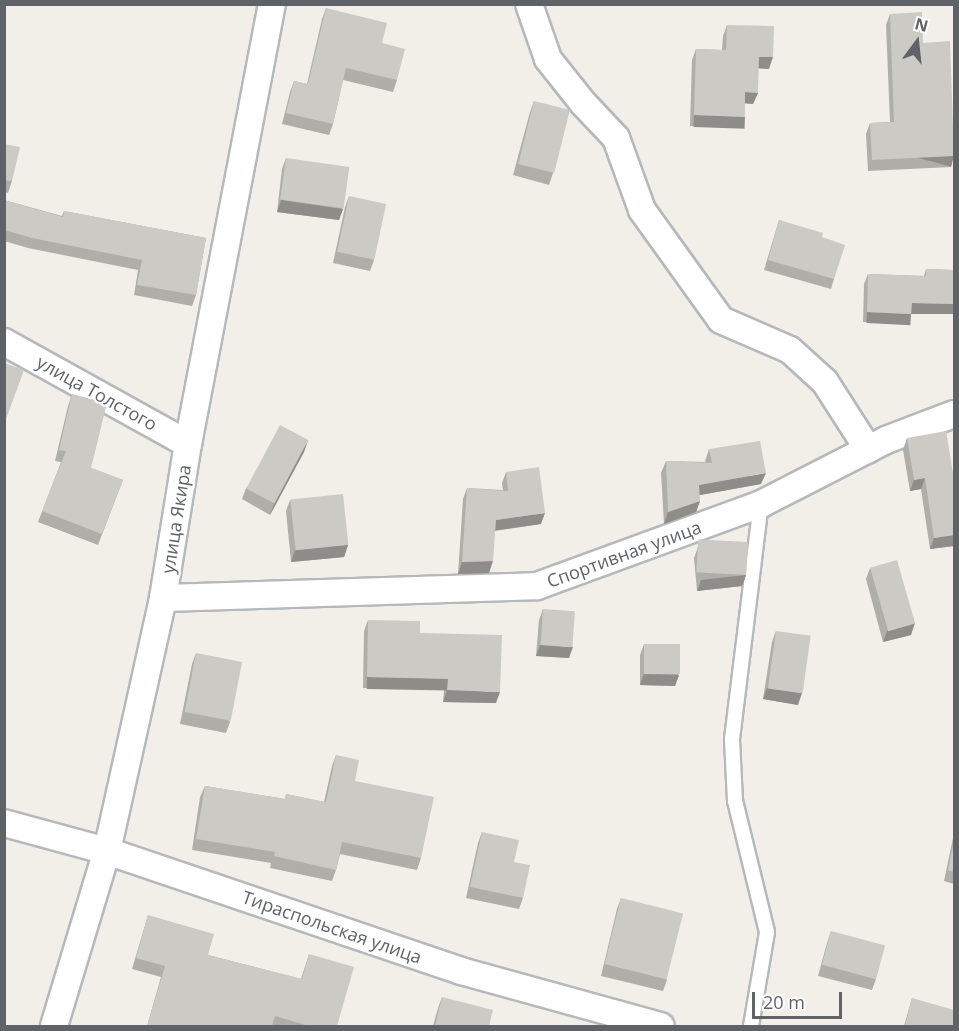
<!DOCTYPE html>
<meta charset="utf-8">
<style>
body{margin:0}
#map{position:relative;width:959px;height:1031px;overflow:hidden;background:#f1efe8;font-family:"Open Sans",sans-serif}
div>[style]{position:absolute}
.roads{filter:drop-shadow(2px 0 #b5b8bc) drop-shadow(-2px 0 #b5b8bc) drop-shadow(0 2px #b5b8bc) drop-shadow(0 -2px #b5b8bc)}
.service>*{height:14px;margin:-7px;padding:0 7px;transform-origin:7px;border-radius:7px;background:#fff}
.minor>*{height:26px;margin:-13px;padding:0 13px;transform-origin:13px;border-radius:13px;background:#fff}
.wall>*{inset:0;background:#afaea9}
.shaded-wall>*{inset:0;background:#8f8d8a;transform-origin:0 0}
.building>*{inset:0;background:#cccac5;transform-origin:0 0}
span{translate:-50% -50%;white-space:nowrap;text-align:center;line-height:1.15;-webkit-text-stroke:4.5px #fff;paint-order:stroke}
.street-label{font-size:18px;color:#5f6368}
.frame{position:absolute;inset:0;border:6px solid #5f6368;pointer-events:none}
.north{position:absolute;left:887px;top:12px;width:60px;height:60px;-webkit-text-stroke:4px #fff;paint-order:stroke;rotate:15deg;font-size:16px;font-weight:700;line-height:24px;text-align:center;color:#5f6368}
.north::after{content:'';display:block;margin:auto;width:21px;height:27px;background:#5f6368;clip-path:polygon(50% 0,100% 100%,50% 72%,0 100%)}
.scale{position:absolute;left:752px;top:992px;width:90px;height:27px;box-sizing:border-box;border:3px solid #5f6368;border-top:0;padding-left:8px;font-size:18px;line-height:21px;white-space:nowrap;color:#5f6368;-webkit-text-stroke:4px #fff;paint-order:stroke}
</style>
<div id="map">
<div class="roads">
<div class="service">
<div style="left:751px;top:1026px;width:95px;rotate:-80.3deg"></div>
<div style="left:767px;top:932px;width:135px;rotate:-103.7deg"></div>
<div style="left:735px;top:801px;width:62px;rotate:-92.8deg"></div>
<div style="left:732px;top:739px;width:237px;rotate:-83deg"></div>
</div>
<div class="minor">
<div style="left:529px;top:4px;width:58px;rotate:70.9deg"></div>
<div style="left:548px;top:59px;width:56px;rotate:51.5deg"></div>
<div style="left:583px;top:103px;width:48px;rotate:46.7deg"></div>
<div style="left:616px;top:138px;width:77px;rotate:70.1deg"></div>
<div style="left:642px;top:210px;width:135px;rotate:54.3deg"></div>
<div style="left:721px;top:320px;width:75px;rotate:23.5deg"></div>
<div style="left:790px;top:350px;width:47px;rotate:42.4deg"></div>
<div style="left:825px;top:382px;width:80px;rotate:57.3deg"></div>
<div style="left:4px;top:342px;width:210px;rotate:29deg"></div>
<div style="left:163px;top:598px;width:374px;rotate:-1.8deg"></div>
<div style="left:537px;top:586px;width:239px;rotate:-20.1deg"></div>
<div style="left:761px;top:504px;width:140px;rotate:-27.1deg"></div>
<div style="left:886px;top:440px;width:73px;rotate:-20.9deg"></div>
<div style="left:4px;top:823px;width:107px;rotate:15.2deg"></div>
<div style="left:107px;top:851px;width:374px;rotate:18.7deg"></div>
<div style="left:461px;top:971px;width:207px;rotate:15.4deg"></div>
<div style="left:54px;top:1026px;width:183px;rotate:-73.2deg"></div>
<div style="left:107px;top:851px;width:259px;rotate:-77.5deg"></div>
<div style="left:163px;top:598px;width:156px;rotate:-80.8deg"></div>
<div style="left:188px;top:444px;width:448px;rotate:-79.2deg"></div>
</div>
</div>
<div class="wall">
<div style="clip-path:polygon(326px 8px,382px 43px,397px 80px,393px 92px,343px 80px,333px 124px,329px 135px,282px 124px,290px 92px,294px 81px,307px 84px,322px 19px)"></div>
<div style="clip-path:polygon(890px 14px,923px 43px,951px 167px,868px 171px,866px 134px,870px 123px,890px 122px,886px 25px)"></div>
<div style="clip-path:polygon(727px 25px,769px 69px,758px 68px,758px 93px,753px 104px,745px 103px,741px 128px,690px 126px,692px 60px,696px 49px,722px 50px,723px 36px)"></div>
<div style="clip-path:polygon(534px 101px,553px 173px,549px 185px,513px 175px,530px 112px)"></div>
<div style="clip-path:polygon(4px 144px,12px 181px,8px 193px,4px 192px)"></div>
<div style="clip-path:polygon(286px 158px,343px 209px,339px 220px,277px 212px,282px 169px)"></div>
<div style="clip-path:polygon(349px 196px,374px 260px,370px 271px,333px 263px,345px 207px)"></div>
<div style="clip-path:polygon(4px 200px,62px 216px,64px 211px,206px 238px,196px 295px,192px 306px,134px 295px,138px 270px,28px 248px,4px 241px)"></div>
<div style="clip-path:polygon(779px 220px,822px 237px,834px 279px,831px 289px,764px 270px)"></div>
<div style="clip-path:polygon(926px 269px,954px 270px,954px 314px,911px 314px,908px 324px,863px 322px,864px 284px,868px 274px,924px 276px)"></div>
<div style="clip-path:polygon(72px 394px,91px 468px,123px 480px,98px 545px,38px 522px,61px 462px,55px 461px,68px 406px)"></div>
<div style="clip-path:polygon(907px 438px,954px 479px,954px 546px,930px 549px,921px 489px,910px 491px,903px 450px)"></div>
<div style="clip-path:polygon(308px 440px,304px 452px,270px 515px,242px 499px,246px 488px)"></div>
<div style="clip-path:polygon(709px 449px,761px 484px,699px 495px,700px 501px,696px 512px,664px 524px,661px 473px,666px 461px,706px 462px,705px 461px)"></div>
<div style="clip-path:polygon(506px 472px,541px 524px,495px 531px,489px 573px,458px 574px,463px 499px,467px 488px,503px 490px,502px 483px)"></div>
<div style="clip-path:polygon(290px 500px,348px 545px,344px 557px,291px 562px,286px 511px)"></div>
<div style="clip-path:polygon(698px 547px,746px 575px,742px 586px,697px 591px,694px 558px)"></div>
<div style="clip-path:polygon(870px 568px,911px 635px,883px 642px,866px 579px)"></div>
<div style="clip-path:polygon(543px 609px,569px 658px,536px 656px,539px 620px)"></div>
<div style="clip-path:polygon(368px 620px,420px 633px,496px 703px,443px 702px,444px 690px,363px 688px,364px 631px)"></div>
<div style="clip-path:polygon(776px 631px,798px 705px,763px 699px,772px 642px)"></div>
<div style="clip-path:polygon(644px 644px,679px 675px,675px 686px,640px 685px,640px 655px)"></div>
<div style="clip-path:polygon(196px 653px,230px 722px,226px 733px,180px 724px,192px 664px)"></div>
<div style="clip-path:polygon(336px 755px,355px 781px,421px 858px,417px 870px,340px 854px,336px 870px,332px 881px,270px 868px,271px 863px,192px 850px,200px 797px,205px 786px,285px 799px,286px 794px,324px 802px,332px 766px)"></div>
<div style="clip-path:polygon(482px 832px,514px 862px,523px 898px,519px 909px,466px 898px,478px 843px)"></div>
<div style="clip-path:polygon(954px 833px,954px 884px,944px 881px)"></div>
<div style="clip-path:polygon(621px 898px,667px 980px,663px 991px,601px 976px,617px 909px)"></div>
<div style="clip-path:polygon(148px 915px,208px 955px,301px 979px,309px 954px,337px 1026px,147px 1026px,161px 977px,132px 969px)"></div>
<div style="clip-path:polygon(831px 931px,876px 979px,872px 990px,818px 976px,827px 943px)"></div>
<div style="clip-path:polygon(442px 997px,489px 1026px,433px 1026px,438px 1008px)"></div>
<div style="clip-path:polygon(912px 998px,954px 1026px,904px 1026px)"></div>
</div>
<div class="shaded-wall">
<div style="clip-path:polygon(759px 57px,773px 57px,769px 69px,755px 68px)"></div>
<div style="clip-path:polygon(745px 92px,758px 93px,753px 104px,741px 103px)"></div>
<div style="left:694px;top:115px;width:51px;height:12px;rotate:2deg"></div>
<div style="left:954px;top:156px;width:11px;height:82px;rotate:105deg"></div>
<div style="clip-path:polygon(281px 200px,343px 209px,339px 220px,277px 212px)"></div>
<div style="clip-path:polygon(912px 303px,954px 304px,954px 314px,908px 314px)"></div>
<div style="left:867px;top:312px;width:44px;height:11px;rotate:3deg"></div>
<div style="clip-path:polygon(308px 440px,304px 452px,270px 515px,274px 504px)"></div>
<div style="clip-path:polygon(766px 473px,761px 484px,695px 496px,699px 485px)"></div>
<div style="clip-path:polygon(925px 478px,921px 489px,910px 491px,914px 480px)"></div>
<div style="clip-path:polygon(700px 501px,696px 512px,664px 524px,668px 512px)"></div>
<div style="clip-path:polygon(545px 513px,541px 524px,491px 531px,496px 520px)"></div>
<div style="clip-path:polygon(954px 535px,954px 546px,930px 549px,934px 538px)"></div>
<div style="clip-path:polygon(348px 545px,344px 557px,291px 562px,295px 550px)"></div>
<div style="clip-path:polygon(493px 561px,489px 573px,458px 574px,462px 562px)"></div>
<div style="clip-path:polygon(746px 575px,742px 586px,697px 591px,701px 580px)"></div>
<div style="clip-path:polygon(915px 623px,911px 635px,883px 642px,887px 631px)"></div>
<div style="clip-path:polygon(540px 645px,573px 647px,569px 658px,536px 656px)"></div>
<div style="clip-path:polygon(644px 674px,679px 675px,675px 686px,640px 685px)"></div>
<div style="left:367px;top:677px;width:81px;height:12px;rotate:1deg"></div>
<div style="clip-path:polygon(767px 688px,802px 693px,798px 705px,763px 699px)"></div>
<div style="clip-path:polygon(447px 690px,500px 692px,496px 703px,443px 702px)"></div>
</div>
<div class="building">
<div style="clip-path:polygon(326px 8px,387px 23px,382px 43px,405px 49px,397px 80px,346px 68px,333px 124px,286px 113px,294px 81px,308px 84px)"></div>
<div style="clip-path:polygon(922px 12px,923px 43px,950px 41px,954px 156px,872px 160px,870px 123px,894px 122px,890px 14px)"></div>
<div style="clip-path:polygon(727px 25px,774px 26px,773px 57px,759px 57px,758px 93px,745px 92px,745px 117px,694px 115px,696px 49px,726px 50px)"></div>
<div style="left:534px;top:101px;width:37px;height:65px;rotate:14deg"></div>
<div style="clip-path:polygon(4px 144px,20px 147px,12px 181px,4px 180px)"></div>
<div style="left:286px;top:158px;width:64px;height:42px;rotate:8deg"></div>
<div style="left:349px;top:196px;width:38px;height:57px;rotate:12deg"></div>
<div style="clip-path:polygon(4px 200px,63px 217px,64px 211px,206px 238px,196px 295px,137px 285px,142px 260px,32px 238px,4px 230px)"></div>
<div style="clip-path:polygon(779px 220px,823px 233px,822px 237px,845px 245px,834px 279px,768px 260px)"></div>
<div style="clip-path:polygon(926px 269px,954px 270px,954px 304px,912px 303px,911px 314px,867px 312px,868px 274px,926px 276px)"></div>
<div style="clip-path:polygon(4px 363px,24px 370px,5px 422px,4px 421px)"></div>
<div style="clip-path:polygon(72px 394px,107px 403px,91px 468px,123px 480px,102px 534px,42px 511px,66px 451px,59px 450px)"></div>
<div style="left:280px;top:425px;width:32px;height:72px;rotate:28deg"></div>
<div style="clip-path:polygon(946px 431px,954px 479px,954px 535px,934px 538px,925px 478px,914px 480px,907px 438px)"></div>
<div style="clip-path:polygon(760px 441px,766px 473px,699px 485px,700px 501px,668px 512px,666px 461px,712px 463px,709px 449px)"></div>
<div style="clip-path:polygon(539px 467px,545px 513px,496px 520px,493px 561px,462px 562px,467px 488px,508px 491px,506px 472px)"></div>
<div style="left:343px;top:494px;width:51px;height:53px;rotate:84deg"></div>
<div style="left:748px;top:542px;width:33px;height:50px;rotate:93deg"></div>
<div style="left:897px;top:560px;width:66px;height:28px;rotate:74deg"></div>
<div style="left:543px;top:609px;width:32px;height:36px;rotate:4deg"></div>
<div style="clip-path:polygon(368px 620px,420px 621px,420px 633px,502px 635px,500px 692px,447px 690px,448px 679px,367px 677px)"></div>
<div style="left:776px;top:631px;width:35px;height:58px;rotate:8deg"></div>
<div style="left:644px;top:644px;width:36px;height:30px"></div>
<div style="left:196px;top:653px;width:47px;height:60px;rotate:11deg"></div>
<div style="clip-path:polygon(336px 755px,359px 760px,355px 781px,434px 797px,421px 858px,342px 842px,336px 870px,274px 856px,275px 852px,196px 839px,205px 786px,285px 799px,286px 794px,326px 802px)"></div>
<div style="clip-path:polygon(482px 832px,519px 840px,514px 862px,530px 865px,523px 898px,470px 887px)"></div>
<div style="clip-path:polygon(954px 840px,954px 872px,948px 870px)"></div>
<div style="left:621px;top:898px;width:64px;height:68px;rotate:14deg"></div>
<div style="clip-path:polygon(148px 915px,214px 934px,208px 955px,302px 979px,309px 954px,354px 967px,337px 1026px,309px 1026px,275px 1016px,272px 1026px,147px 1026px,165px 966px,136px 958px)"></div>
<div style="left:831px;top:931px;width:56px;height:35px;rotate:15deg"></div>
<div style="clip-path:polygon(442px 997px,493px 1010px,489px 1026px,435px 1026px)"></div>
<div style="clip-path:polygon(912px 998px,954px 1010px,954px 1026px,905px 1026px)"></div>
</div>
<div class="street-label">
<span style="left:97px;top:393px;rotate:29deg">улица Толстого</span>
<span style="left:176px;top:519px;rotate:-81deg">улица Якира</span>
<span style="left:624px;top:554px;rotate:-20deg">Спортивная улица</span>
<span style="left:332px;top:927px;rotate:19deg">Тираспольская улица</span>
</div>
<div class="frame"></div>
<div class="north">N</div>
<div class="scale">20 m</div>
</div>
